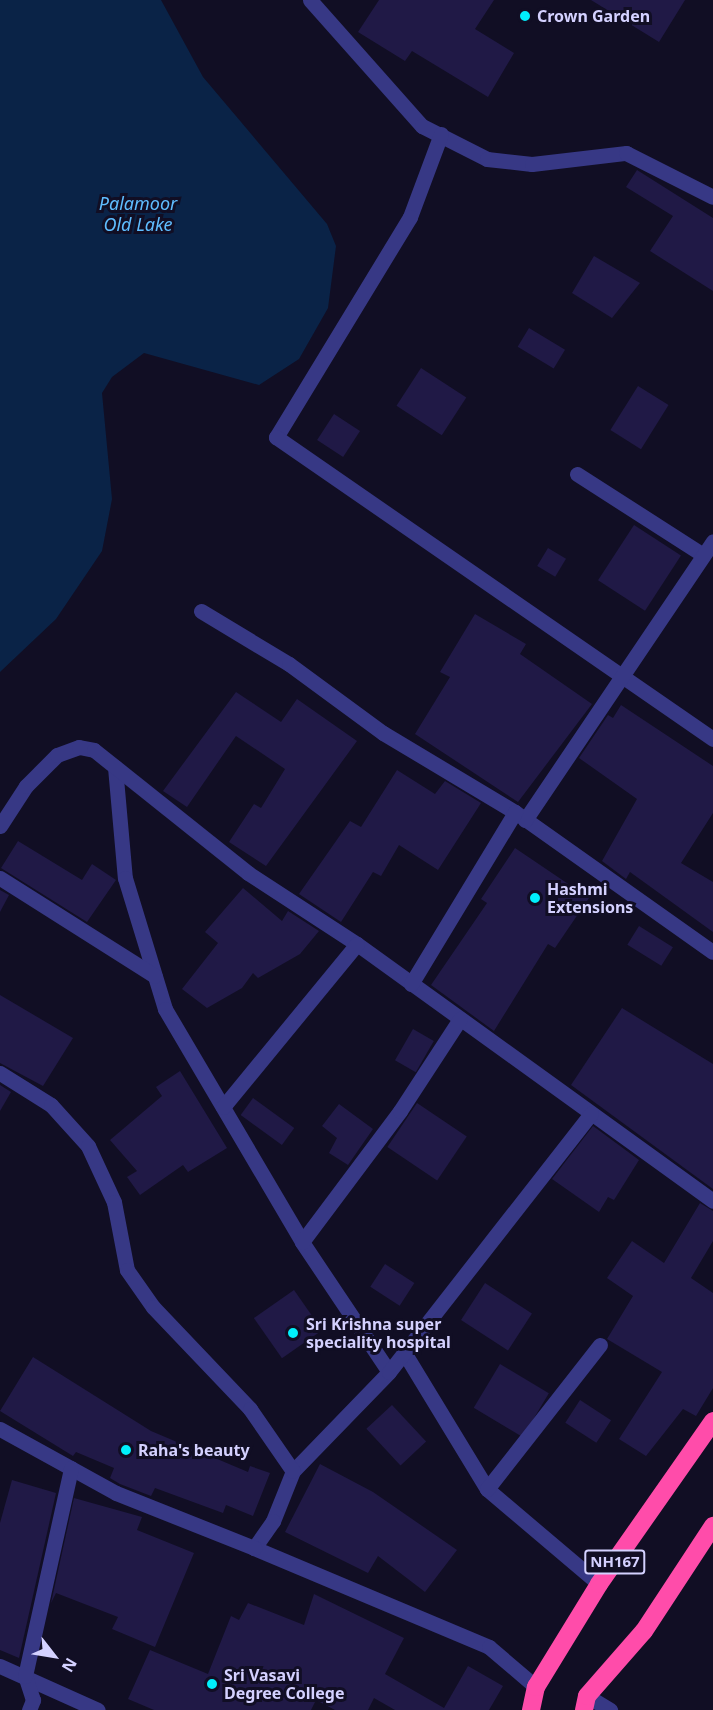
<!DOCTYPE html>
<style>
body{margin:0}
#map{position:relative;width:713px;height:1710px;overflow:hidden;background:#110e24;font-family:"Noto Sans",sans-serif}
div>[style]{position:absolute}
.water>*{inset:0;background:#0a2347}
.building>*{inset:0;background:#201946;transform-origin:0 0}
.minor>*{height:15px;margin:-7.5px;padding:0 7.5px;transform-origin:7.5px;border-radius:7.5px;background:#373885}
.highway>*{height:18px;margin:-9px;padding:0 9px;transform-origin:9px;border-radius:9px;background:#ff4caa}
.dots>*{width:16px;height:16px;translate:-50% -50%;box-sizing:border-box;border:3px solid #110e24;border-radius:50%}
span{translate:-50% -50%;white-space:nowrap;text-align:center;line-height:1.15;-webkit-text-stroke:6px #110e24;paint-order:stroke}
.shield-label span{padding:2px 4px;background:#110e24;border:2px solid;border-radius:4px;-webkit-text-stroke-width:0}
.shield-label{font-size:15px;color:#d4d1ff;font-weight:700}
.poi-label{font-size:16px;color:#d4d1ff;font-weight:700}
.left{translate:0 -50%;text-align:left}
.water-label{font-size:18px;color:#5fbdff;font-style:italic}
.north{position:absolute;left:24px;top:1626px;width:60px;height:60px;-webkit-text-stroke:4px #110e24;paint-order:stroke;rotate:121deg;font-size:16px;font-weight:700;line-height:24px;text-align:center;color:#d4d1ff}
.north::after{content:'';display:block;margin:auto;width:21px;height:27px;background:#d4d1ff;clip-path:polygon(50% 0,100% 100%,50% 72%,0 100%)}
</style>
<div id="map">
<div class="water">
<div style="clip-path:polygon(0 0,161px 0,203px 77px,327px 224px,336px 246px,328px 308px,299px 359px,259px 385px,144px 353px,112px 377px,102px 393px,112px 499px,102px 551px,56px 619px,0 672px)"></div>
</div>
<div class="building">
<div style="clip-path:polygon(379px 0,494px 0,475px 29px,514px 53px,488px 97px,412px 51px,405px 61px,358px 32px)"></div>
<div style="clip-path:polygon(591px 0,685px 0,659px 42px)"></div>
<div style="clip-path:polygon(637px 170px,713px 218px,713px 291px,650px 251px,673px 216px,626px 187px)"></div>
<div style="clip-path:polygon(594px 256px,640px 283px,612px 318px,572px 293px)"></div>
<div style="left:529px;top:328px;width:42px;height:22px;rotate:31deg"></div>
<div style="left:421px;top:368px;width:54px;height:45px;rotate:33deg"></div>
<div style="left:638px;top:386px;width:36px;height:52px;rotate:32deg"></div>
<div style="left:334px;top:414px;width:31px;height:31px;rotate:33deg"></div>
<div style="left:634px;top:525px;width:56px;height:66px;rotate:33deg"></div>
<div style="left:548px;top:548px;width:21px;height:21px;rotate:31deg"></div>
<div style="clip-path:polygon(475px 614px,526px 644px,520px 654px,592px 704px,518px 802px,415px 734px,450px 677px,440px 672px)"></div>
<div style="clip-path:polygon(236px 692px,281px 722px,297px 699px,357px 741px,266px 866px,229px 842px,254px 804px,261px 808px,285px 769px,236px 736px,187px 807px,163px 791px)"></div>
<div style="clip-path:polygon(621px 705px,713px 766px,713px 813px,681px 863px,713px 882px,713px 932px,630px 872px,626px 879px,602px 861px,637px 799px,579px 758px,608px 715px,613px 718px)"></div>
<div style="clip-path:polygon(397px 770px,435px 794px,445px 781px,481px 803px,438px 870px,399px 845px,381px 876px,373px 872px,341px 922px,299px 894px,350px 821px,361px 827px)"></div>
<div style="clip-path:polygon(18px 841px,82px 880px,92px 864px,116px 880px,87px 922px,1px 868px)"></div>
<div style="clip-path:polygon(515px 848px,589px 898px,555px 948px,548px 944px,494px 1031px,431px 985px,487px 903px,481px 899px)"></div>
<div style="clip-path:polygon(243px 888px,282px 921px,288px 911px,319px 931px,300px 954px,258px 978px,253px 973px,242px 988px,207px 1008px,182px 989px,218px 943px,205px 932px)"></div>
<div style="clip-path:polygon(0 890px,9px 895px,0 912px)"></div>
<div style="left:639px;top:926px;width:40px;height:22px;rotate:32deg"></div>
<div style="clip-path:polygon(0 995px,73px 1038px,43px 1086px,0 1063px)"></div>
<div style="clip-path:polygon(622px 1008px,713px 1064px,713px 1189px,571px 1085px)"></div>
<div style="left:413px;top:1029px;width:24px;height:36px;rotate:30deg"></div>
<div style="clip-path:polygon(180px 1071px,227px 1148px,188px 1172px,183px 1165px,140px 1195px,127px 1177px,137px 1171px,110px 1140px,162px 1096px,156px 1087px)"></div>
<div style="clip-path:polygon(0 1085px,11px 1092px,0 1111px)"></div>
<div style="left:253px;top:1098px;width:51px;height:21px;rotate:36deg"></div>
<div style="left:417px;top:1103px;width:60px;height:53px;rotate:34deg"></div>
<div style="clip-path:polygon(339px 1104px,373px 1129px,348px 1165px,329px 1153px,337px 1138px,322px 1126px)"></div>
<div style="clip-path:polygon(593px 1126px,639px 1160px,614px 1200px,608px 1197px,599px 1212px,552px 1179px)"></div>
<div style="clip-path:polygon(700px 1203px,713px 1211px,713px 1241px,691px 1278px,713px 1293px,713px 1388px,696px 1416px,683px 1409px,646px 1456px,619px 1439px,662px 1372px,607px 1339px,633px 1296px,607px 1278px,632px 1241px,664px 1263px)"></div>
<div style="left:385px;top:1264px;width:35px;height:27px;rotate:33deg"></div>
<div style="left:485px;top:1283px;width:56px;height:44px;rotate:33deg"></div>
<div style="left:294px;top:1290px;width:49px;height:49px;rotate:55deg"></div>
<div style="clip-path:polygon(33px 1357px,151px 1431px,248px 1472px,250px 1466px,270px 1473px,253px 1516px,226px 1505px,223px 1513px,155px 1488px,151px 1496px,120px 1484px,110px 1478px,114px 1468px,76px 1452px,73px 1456px,0 1411px)"></div>
<div style="left:500px;top:1364px;width:57px;height:51px;rotate:31deg"></div>
<div style="left:580px;top:1400px;width:37px;height:27px;rotate:33deg"></div>
<div style="left:392px;top:1405px;width:50px;height:35px;rotate:47deg"></div>
<div style="clip-path:polygon(320px 1464px,373px 1492px,457px 1550px,425px 1592px,378px 1556px,368px 1573px,285px 1532px)"></div>
<div style="clip-path:polygon(12px 1480px,56px 1493px,19px 1658px,0 1650px,0 1523px)"></div>
<div style="clip-path:polygon(74px 1498px,142px 1517px,137px 1530px,194px 1553px,155px 1647px,112px 1629px,118px 1617px,56px 1593px,51px 1603px)"></div>
<div style="clip-path:polygon(314px 1594px,404px 1638px,385px 1674px,444px 1708px,468px 1666px,503px 1686px,489px 1710px,395px 1710px,374px 1698px,368px 1710px,335px 1710px,316px 1700px,311px 1710px,154px 1710px,128px 1699px,150px 1650px,208px 1674px,231px 1616px,239px 1620px,248px 1603px,304px 1625px)"></div>
</div>
<div class="minor">
<div style="left:310px;top:0;width:169px;rotate:48.4deg"></div>
<div style="left:422px;top:126px;width:73px;rotate:26.9deg"></div>
<div style="left:487px;top:159px;width:45px;rotate:6.3deg"></div>
<div style="left:532px;top:164px;width:95px;rotate:-6.7deg"></div>
<div style="left:626px;top:153px;width:97px;rotate:26.8deg"></div>
<div style="left:441px;top:134px;width:89px;rotate:110.5deg"></div>
<div style="left:410px;top:217px;width:258px;rotate:121.3deg"></div>
<div style="left:276px;top:437px;width:531px;rotate:34.65deg"></div>
<div style="left:577px;top:474px;width:150px;rotate:32.7deg"></div>
<div style="left:201px;top:611px;width:103px;rotate:31.1deg"></div>
<div style="left:289px;top:664px;width:117px;rotate:36.3deg"></div>
<div style="left:383px;top:733px;width:154px;rotate:30.9deg"></div>
<div style="left:515px;top:812px;width:242px;rotate:35.3deg"></div>
<div style="left:115px;top:767px;width:111px;rotate:84.9deg"></div>
<div style="left:125px;top:878px;width:137px;rotate:73deg"></div>
<div style="left:165px;top:1009px;width:270px;rotate:59.5deg"></div>
<div style="left:302px;top:1242px;width:156px;rotate:56.2deg"></div>
<div style="left:389px;top:1372px;width:138px;rotate:134.1deg"></div>
<div style="left:293px;top:1471px;width:54px;rotate:111.8deg"></div>
<div style="left:273px;top:1521px;width:33px;rotate:125deg"></div>
<div style="left:254px;top:1548px;width:255px;rotate:22.8deg"></div>
<div style="left:489px;top:1647px;width:62px;rotate:40.4deg"></div>
<div style="left:525px;top:820px;width:336px;rotate:-56deg"></div>
<div style="left:0;top:826px;width:48px;rotate:-57deg"></div>
<div style="left:26px;top:786px;width:44px;rotate:-45deg"></div>
<div style="left:57px;top:755px;width:23px;rotate:-20deg"></div>
<div style="left:79px;top:747px;width:15px;rotate:11deg"></div>
<div style="left:94px;top:750px;width:197px;rotate:38.6deg"></div>
<div style="left:248px;top:873px;width:130px;rotate:33.1deg"></div>
<div style="left:357px;top:944px;width:439px;rotate:35.8deg"></div>
<div style="left:0;top:878px;width:183px;rotate:32.3deg"></div>
<div style="left:411px;top:984px;width:201px;rotate:-58.8deg"></div>
<div style="left:0;top:1073px;width:60px;rotate:32.1deg"></div>
<div style="left:51px;top:1105px;width:55px;rotate:47.9deg"></div>
<div style="left:88px;top:1146px;width:62px;rotate:65.1deg"></div>
<div style="left:114px;top:1202px;width:69px;rotate:79.2deg"></div>
<div style="left:127px;top:1270px;width:45px;rotate:54.9deg"></div>
<div style="left:153px;top:1307px;width:141px;rotate:46.4deg"></div>
<div style="left:250px;top:1409px;width:75px;rotate:55.3deg"></div>
<div style="left:223px;top:1107px;width:211px;rotate:-50.6deg"></div>
<div style="left:302px;top:1242px;width:164px;rotate:-53.2deg"></div>
<div style="left:400px;top:1111px;width:110px;rotate:-56.9deg"></div>
<div style="left:405px;top:1354px;width:158px;rotate:58.7deg"></div>
<div style="left:487px;top:1489px;width:147px;rotate:40.3deg"></div>
<div style="left:389px;top:1372px;width:328px;rotate:-52deg"></div>
<div style="left:0;top:1429px;width:132px;rotate:28.9deg"></div>
<div style="left:116px;top:1493px;width:149px;rotate:21.7deg"></div>
<div style="left:487px;top:1489px;width:183px;rotate:-51.9deg"></div>
<div style="left:0;top:1666px;width:107px;rotate:24.2deg"></div>
<div style="left:587px;top:1696px;width:27px;rotate:31deg"></div>
<div style="left:29px;top:1710px;width:11px;rotate:-68deg"></div>
<div style="left:33px;top:1700px;width:25px;rotate:-108deg"></div>
<div style="left:25px;top:1676px;width:213px;rotate:-77.5deg"></div>
</div>
<div class="highway">
<div style="left:531px;top:1710px;width:24px;rotate:-78deg"></div>
<div style="left:536px;top:1687px;width:121px;rotate:-58.5deg"></div>
<div style="left:599px;top:1584px;width:199px;rotate:-55deg"></div>
<div style="left:584px;top:1710px;width:14px;rotate:-78deg"></div>
<div style="left:587px;top:1696px;width:86px;rotate:-48.8deg"></div>
<div style="left:644px;top:1631px;width:126px;rotate:-56.7deg"></div>
</div>
<div class="dots">
<div style="left:525px;top:16px;background:#00effc"></div>
<div style="left:535px;top:898px;background:#00effc"></div>
<div style="left:293px;top:1333px;background:#00effc"></div>
<div style="left:126px;top:1450px;background:#00effc"></div>
<div style="left:212px;top:1684px;background:#00effc"></div>
</div>
<div class="shield-label">
<span style="left:615px;top:1562px">NH167</span>
</div>
<div class="poi-label">
<span class="left" style="left:537px;top:16px">Crown Garden</span>
<span class="left" style="left:547px;top:898px">Hashmi<br>Extensions</span>
<span class="left" style="left:306px;top:1333px">Sri Krishna super<br>speciality hospital</span>
<span class="left" style="left:138px;top:1450px">Raha's beauty</span>
<span class="left" style="left:224px;top:1684px">Sri Vasavi<br>Degree College</span>
</div>
<div class="water-label">
<span style="left:138px;top:214px">Palamoor<br>Old Lake</span>
</div>
<div class="north">N</div>
</div>
